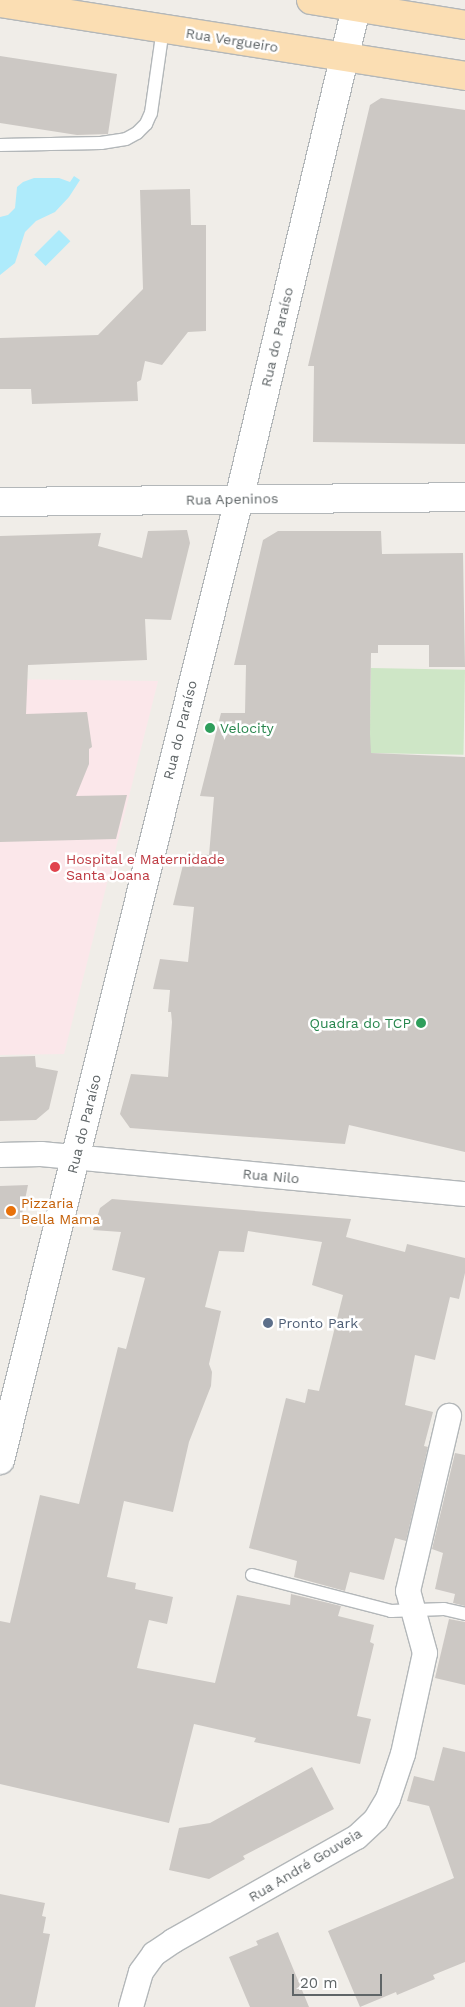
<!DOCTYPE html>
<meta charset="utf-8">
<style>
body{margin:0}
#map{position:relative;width:465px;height:2007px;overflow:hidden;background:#f0ede8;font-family:"Work Sans",sans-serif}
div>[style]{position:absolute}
.medical>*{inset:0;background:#fbe7ea}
.green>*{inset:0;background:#cee6c6;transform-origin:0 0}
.water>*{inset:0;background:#aeebfb;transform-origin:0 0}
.building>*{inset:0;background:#ccc8c4}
.roads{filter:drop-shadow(1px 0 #b3b7b9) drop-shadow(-1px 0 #b3b7b9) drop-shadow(0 1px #b3b7b9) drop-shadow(0 -1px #b3b7b9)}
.lane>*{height:12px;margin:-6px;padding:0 6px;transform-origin:6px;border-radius:6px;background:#fff}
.street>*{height:24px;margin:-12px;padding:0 12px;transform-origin:12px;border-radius:12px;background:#fff}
.secondary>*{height:28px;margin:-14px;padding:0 14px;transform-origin:14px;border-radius:14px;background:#fff}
.primary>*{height:28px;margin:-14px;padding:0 14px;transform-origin:14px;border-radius:14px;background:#fbdeb3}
.dots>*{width:14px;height:14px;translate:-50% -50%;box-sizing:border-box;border:2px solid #fff;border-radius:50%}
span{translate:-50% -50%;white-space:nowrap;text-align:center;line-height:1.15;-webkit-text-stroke:5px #fff;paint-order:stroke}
.street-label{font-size:14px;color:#5f6567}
.leisure-label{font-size:14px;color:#27864d}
.left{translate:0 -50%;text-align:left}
.right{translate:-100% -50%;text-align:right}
.health-label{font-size:14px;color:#be3a42}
.food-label{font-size:14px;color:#c56008}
.service-label{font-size:14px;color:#4e5e75}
.scale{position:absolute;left:292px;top:1974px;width:90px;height:22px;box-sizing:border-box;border:2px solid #5f6567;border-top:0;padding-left:6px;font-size:15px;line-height:18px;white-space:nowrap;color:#5f6567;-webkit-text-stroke:4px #fff;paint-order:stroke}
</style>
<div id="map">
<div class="medical">
<div style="clip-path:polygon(0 679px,158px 681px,64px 1054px,0 1055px)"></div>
</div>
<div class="green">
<div style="left:371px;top:668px;width:94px;height:85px;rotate:1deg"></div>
</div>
<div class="water">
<div style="clip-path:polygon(74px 176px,80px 180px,69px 197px,55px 212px,36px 221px,25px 232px,15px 263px,0 275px,0 217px,8px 215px,15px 208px,17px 187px,23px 182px,34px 178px,59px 178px,70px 182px)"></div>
<div style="left:59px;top:230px;width:16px;height:35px;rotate:45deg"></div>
</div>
<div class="building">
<div style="clip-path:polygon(0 56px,117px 74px,108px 134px,77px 135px,0 123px)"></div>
<div style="clip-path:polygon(381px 98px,465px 110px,465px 444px,313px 442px,314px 366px,308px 366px,370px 105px)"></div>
<div style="clip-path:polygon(190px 189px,191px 225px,206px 225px,206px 331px,188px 332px,162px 365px,145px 361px,141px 380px,137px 382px,138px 401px,32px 404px,31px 389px,0 389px,0 338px,98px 335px,143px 289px,140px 190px)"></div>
<div style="clip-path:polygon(187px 530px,190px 543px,171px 620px,145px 619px,147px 660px,28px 665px,26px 714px,87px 712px,92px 747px,89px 749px,89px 764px,76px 796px,127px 795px,116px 839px,0 842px,0 536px,101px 533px,98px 546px,142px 558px,148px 531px)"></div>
<div style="clip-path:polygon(278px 531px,381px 531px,382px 554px,463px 553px,465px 667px,429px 667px,429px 645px,378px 645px,378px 653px,371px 653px,370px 734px,371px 753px,465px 757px,465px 1152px,349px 1125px,345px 1144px,130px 1128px,120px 1114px,131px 1074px,168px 1077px,172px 1022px,171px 1012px,168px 1012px,170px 990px,153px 989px,160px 959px,188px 962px,194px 907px,173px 905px,186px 853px,209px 855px,214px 797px,200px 796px,221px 713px,245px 713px,246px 665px,234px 665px,263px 540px)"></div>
<div style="clip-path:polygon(35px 1056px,36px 1067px,58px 1071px,49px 1109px,36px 1120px,0 1121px,0 1057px)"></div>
<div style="clip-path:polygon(28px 1185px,21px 1219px,0 1219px,0 1186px)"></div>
<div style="clip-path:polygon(112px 1199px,351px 1219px,346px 1237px,405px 1252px,407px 1244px,465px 1258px,465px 1273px,459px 1299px,450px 1297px,435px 1360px,415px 1355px,405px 1405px,433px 1412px,424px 1446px,428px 1447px,406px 1541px,395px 1538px,384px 1580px,350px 1572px,345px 1591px,294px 1577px,297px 1561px,249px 1548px,286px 1398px,305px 1403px,308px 1389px,319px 1391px,343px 1295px,312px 1285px,322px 1242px,248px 1231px,244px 1252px,219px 1251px,205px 1307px,221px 1311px,209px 1364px,212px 1372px,211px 1386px,189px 1442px,173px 1512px,124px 1501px,107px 1577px,136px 1583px,135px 1589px,173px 1597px,167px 1624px,149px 1620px,137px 1668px,215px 1683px,237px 1595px,290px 1605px,291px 1594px,341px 1606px,338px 1616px,374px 1625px,370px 1642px,374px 1644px,357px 1716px,371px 1719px,360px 1764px,254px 1742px,256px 1738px,194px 1724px,169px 1823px,0 1784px,0 1621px,10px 1623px,40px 1495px,79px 1504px,118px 1347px,126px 1349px,145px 1278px,112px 1270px,121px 1232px,93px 1230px,100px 1208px)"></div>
<div style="clip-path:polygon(455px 1453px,465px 1455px,465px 1606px,453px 1603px,455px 1594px,435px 1589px,443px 1553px,432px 1549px)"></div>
<div style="clip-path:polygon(449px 1619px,465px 1622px,465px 1685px,435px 1678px)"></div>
<div style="clip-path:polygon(443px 1747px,465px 1752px,465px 1962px,433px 1975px,435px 1979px,397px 1995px,396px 1992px,360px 2007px,328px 1931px,454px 1878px,429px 1806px,407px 1801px,414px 1776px,434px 1781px)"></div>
<div style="clip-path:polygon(312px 1767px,334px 1809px,243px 1856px,245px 1859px,209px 1879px,169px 1870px,179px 1828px,210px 1823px)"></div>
<div style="clip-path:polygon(0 1894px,45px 1903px,42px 1916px,46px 1917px,43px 1933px,50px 1934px,35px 2007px,0 2007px)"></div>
<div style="clip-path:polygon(278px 1932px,309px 2007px,250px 2007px,229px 1957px,258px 1945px,256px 1941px)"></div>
</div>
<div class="roads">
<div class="lane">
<div style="left:0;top:145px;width:101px;rotate:-1.1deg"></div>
<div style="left:101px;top:143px;width:25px;rotate:-9deg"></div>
<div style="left:126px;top:139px;width:13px;rotate:-29deg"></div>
<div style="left:137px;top:133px;width:13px;rotate:-45deg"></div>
<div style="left:146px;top:124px;width:12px;rotate:-66deg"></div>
<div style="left:151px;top:113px;width:85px;rotate:-81.9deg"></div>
<div style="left:252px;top:1575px;width:144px;rotate:14.5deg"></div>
<div style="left:391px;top:1611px;width:53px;rotate:-2.2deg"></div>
<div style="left:444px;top:1609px;width:22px;rotate:13deg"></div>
</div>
<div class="street">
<div style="left:0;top:1155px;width:41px;rotate:-1.4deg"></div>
<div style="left:41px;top:1154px;width:426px;rotate:5.4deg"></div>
<div style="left:131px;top:2007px;width:36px;rotate:-74deg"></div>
<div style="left:141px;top:1972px;width:22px;rotate:-54deg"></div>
<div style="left:154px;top:1954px;width:23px;rotate:-34deg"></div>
<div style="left:173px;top:1941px;width:211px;rotate:-29.5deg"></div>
<div style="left:357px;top:1837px;width:26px;rotate:-43deg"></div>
<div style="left:376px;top:1819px;width:23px;rotate:-59deg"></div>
<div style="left:388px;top:1799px;width:47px;rotate:-71.6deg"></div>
<div style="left:403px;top:1754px;width:103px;rotate:-77.7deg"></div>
<div style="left:425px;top:1653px;width:64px;rotate:-105.3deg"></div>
<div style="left:408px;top:1591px;width:180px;rotate:-76.8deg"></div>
</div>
<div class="secondary">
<div style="left:0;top:502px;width:465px;rotate:-0.6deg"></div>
<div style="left:0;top:1460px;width:990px;rotate:-76.03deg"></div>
<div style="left:239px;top:499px;width:513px;rotate:-76.59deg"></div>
</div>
<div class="primary">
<div style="left:311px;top:0;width:156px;rotate:9.2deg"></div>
<div style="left:0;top:3px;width:471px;rotate:8.9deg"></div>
</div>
</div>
<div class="dots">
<div style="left:210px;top:728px;background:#2e9e5b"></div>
<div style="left:55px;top:867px;background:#e0444e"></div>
<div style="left:421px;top:1023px;background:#2e9e5b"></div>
<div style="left:11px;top:1211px;background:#e8710a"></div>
<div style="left:268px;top:1323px;background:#5c6f8a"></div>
</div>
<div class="street-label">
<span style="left:232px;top:40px;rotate:9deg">Rua Vergueiro</span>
<span style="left:277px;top:337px;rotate:-77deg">Rua do Paraíso</span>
<span style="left:232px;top:499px;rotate:-1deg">Rua Apeninos</span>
<span style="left:180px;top:730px;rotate:-76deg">Rua do Paraíso</span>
<span style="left:84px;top:1124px;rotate:-76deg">Rua do Paraíso</span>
<span style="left:271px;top:1176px;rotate:5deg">Rua Nilo</span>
<span style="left:305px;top:1865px;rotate:-31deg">Rua André Gouveia</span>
</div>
<div class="leisure-label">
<span class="left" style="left:220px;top:728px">Velocity</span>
<span class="right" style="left:411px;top:1023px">Quadra do TCP</span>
</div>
<div class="health-label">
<span class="left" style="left:66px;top:867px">Hospital e Maternidade<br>Santa Joana</span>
</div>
<div class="food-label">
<span class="left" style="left:21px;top:1211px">Pizzaria<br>Bella Mama</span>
</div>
<div class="service-label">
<span class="left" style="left:278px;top:1323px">Pronto Park</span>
</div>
<div class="scale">20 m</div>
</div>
